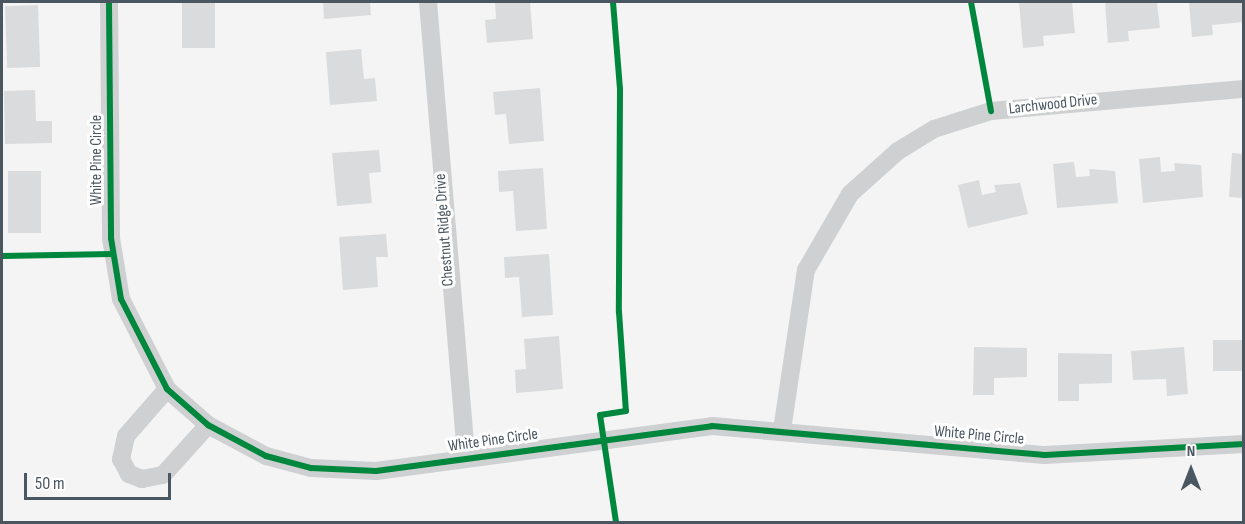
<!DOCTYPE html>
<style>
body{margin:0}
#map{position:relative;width:1245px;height:524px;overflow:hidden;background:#f4f4f4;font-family:"Sofia Sans Condensed",sans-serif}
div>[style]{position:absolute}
.building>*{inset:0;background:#dadbdc;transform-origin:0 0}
.street>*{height:18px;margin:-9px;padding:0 9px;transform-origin:9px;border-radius:9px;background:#ced0d2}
.cycleway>*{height:6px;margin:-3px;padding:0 3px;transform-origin:3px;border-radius:3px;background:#00873e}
span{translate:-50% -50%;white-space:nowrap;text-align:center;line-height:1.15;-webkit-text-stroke:6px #fff;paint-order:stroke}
.street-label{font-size:16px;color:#4a5761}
.frame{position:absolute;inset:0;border:3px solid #4a5761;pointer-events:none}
.north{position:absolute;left:1161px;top:440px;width:60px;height:60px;-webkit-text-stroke:4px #fff;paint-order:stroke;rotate:0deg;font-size:16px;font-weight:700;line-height:24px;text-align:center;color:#4a5761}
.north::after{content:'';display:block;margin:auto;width:21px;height:27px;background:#4a5761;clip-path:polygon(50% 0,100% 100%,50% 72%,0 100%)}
.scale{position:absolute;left:24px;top:473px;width:147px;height:27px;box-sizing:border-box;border:3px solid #4a5761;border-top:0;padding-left:8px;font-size:18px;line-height:21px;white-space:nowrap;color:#4a5761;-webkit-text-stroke:4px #fff;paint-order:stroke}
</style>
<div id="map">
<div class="building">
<div style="left:182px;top:2px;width:33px;height:46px"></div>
<div style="clip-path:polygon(323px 2px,370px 2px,371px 15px,324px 19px)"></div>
<div style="clip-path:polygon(495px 2px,530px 2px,533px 39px,487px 43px,485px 20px,496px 19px)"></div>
<div style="clip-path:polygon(1019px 2px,1072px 2px,1075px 33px,1043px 36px,1044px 46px,1023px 48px)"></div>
<div style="clip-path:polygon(1105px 2px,1157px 2px,1160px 28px,1128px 31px,1129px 41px,1108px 43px)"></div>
<div style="clip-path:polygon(1189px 2px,1242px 2px,1243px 22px,1212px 25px,1213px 35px,1192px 37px)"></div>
<div style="left:38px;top:5px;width:62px;height:33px;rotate:88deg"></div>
<div style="clip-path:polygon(361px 49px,364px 79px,375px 78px,377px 101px,330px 105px,326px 52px)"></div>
<div style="clip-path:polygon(540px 88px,544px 141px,509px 144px,506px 114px,495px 115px,493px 92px)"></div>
<div style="clip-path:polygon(35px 90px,36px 121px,52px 121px,52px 143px,5px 144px,4px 91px)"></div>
<div style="clip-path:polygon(379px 150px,381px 172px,369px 173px,372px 203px,337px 206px,332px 153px)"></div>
<div style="clip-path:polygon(1232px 153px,1244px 154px,1244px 198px,1229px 197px)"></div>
<div style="clip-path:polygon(1160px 157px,1161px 172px,1175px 171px,1174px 163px,1201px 165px,1203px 197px,1143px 203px,1139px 159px)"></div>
<div style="clip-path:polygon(1074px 162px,1076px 177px,1090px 176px,1089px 169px,1115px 171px,1118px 203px,1057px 208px,1053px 164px)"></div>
<div style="clip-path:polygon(543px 168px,547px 229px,516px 231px,513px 191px,499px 192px,498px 171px)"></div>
<div style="left:8px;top:171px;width:33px;height:62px"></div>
<div style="clip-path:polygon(979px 180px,982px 195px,996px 192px,994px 185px,1020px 183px,1028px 214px,968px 228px,958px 185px)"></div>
<div style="clip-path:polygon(386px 234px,388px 257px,376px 257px,378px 287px,343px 290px,339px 237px)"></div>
<div style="clip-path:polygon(549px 254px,553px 315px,522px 317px,519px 277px,505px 278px,504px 257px)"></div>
<div style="clip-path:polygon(559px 336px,563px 389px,516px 393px,515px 370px,526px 369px,524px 339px)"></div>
<div style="left:1244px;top:340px;width:31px;height:31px;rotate:90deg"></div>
<div style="clip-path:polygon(974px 347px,1027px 348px,1027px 377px,994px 378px,994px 395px,973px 395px)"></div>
<div style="clip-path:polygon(1184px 347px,1188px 394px,1167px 396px,1166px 379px,1133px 380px,1131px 351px)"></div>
<div style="clip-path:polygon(1058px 353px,1112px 354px,1112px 383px,1079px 384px,1079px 401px,1058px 401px)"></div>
</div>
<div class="street">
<div style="left:109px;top:2px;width:236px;rotate:89.5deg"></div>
<div style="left:111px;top:238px;width:62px;rotate:80.7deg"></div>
<div style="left:121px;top:299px;width:101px;rotate:62.9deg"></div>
<div style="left:167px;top:389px;width:55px;rotate:41.3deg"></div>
<div style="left:208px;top:425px;width:66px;rotate:28.1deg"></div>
<div style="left:266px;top:456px;width:47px;rotate:14.9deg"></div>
<div style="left:311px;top:468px;width:65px;rotate:2.6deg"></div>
<div style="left:376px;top:471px;width:339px;rotate:-7.6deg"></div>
<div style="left:712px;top:426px;width:334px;rotate:5deg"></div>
<div style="left:1045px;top:455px;width:199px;rotate:-3.2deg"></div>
<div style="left:428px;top:2px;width:458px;rotate:85.2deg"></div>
<div style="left:167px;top:389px;width:62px;rotate:131.1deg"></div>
<div style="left:126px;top:436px;width:24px;rotate:102deg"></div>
<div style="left:121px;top:459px;width:17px;rotate:62deg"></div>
<div style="left:129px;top:474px;width:14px;rotate:21deg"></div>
<div style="left:142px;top:479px;width:21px;rotate:-11deg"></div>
<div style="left:163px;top:475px;width:67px;rotate:-48deg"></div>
<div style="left:782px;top:430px;width:162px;rotate:-81.5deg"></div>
<div style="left:806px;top:270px;width:88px;rotate:-59.9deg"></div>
<div style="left:850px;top:194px;width:64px;rotate:-41.9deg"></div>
<div style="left:898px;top:151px;width:42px;rotate:-31.4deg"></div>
<div style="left:934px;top:129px;width:60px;rotate:-17.5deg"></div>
<div style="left:991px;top:111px;width:254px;rotate:-5deg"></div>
</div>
<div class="cycleway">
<div style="left:109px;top:2px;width:236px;rotate:89.5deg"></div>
<div style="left:111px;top:238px;width:62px;rotate:80.7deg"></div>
<div style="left:121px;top:299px;width:101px;rotate:62.9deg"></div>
<div style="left:167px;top:389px;width:55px;rotate:41.3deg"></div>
<div style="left:208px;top:425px;width:66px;rotate:28.1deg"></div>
<div style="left:266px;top:456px;width:47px;rotate:14.9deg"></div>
<div style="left:311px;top:468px;width:65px;rotate:2.6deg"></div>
<div style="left:376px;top:471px;width:339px;rotate:-7.6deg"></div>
<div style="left:712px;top:426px;width:334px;rotate:5deg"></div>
<div style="left:1045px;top:455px;width:199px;rotate:-3.2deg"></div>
<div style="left:613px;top:2px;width:87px;rotate:85.4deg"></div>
<div style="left:620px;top:89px;width:223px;rotate:90.3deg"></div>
<div style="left:619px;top:312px;width:99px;rotate:86deg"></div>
<div style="left:626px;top:411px;width:26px;rotate:171deg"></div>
<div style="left:600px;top:415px;width:108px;rotate:81.5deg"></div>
<div style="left:971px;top:2px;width:111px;rotate:79.6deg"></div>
<div style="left:2px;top:256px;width:110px;rotate:-1deg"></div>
</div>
<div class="street-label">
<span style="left:1053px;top:105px;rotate:-6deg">Larchwood Drive</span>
<span style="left:97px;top:160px;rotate:-90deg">White Pine Circle</span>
<span style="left:445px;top:230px;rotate:-94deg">Chestnut Ridge Drive</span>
<span style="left:979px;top:436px;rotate:5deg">White Pine Circle</span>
<span style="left:493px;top:441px;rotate:-8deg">White Pine Circle</span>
</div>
<div class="frame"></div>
<div class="north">N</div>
<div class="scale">50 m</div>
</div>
